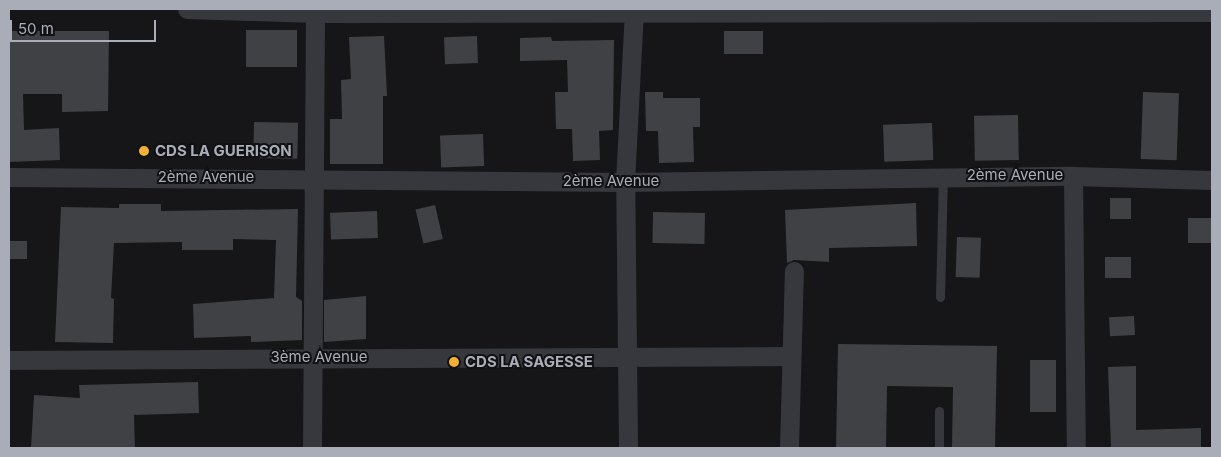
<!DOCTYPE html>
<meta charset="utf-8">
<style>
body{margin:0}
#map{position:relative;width:1221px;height:457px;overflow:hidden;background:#161618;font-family:Inter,sans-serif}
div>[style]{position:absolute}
.building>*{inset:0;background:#404145;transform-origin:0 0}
.lane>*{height:9px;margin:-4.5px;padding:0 4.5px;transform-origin:4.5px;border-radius:4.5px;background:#37383d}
.street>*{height:19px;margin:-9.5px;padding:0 9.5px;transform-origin:9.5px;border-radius:9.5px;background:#37383d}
.dots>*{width:14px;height:14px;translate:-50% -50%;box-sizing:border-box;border:2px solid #111113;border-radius:50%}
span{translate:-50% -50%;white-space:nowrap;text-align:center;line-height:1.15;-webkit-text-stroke:4px #111113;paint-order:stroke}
.poi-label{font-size:15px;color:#a8adb8;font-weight:700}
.left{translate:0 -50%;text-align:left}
.street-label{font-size:15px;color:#a8adb8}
.frame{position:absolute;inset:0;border:10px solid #a8adb8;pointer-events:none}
.scale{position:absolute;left:10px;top:20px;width:146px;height:22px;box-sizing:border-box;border:2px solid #a8adb8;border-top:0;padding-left:6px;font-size:15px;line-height:18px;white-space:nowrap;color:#a8adb8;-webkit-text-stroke:4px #111113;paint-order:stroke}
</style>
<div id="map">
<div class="building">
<div style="left:297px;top:30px;width:37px;height:51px;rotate:90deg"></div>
<div style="clip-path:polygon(9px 31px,109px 31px,108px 111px,62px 112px,62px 94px,23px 94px,24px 130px,59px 128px,60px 160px,9px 162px)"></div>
<div style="left:763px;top:31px;width:23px;height:39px;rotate:90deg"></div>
<div style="clip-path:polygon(384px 36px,387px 96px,383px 96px,383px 164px,330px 164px,330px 119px,342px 119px,341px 80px,351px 79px,349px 37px)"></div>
<div style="left:477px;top:36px;width:27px;height:33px;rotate:88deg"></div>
<div style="clip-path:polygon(551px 37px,552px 41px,614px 40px,613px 130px,599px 131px,600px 160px,573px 161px,572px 129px,556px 129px,555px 92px,568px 92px,567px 60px,520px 61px,520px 38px)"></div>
<div style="clip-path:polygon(645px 92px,663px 92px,663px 98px,700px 98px,700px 127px,693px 127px,694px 162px,659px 163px,658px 131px,646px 131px)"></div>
<div style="left:1143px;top:92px;width:36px;height:67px;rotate:2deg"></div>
<div style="left:1018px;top:115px;width:45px;height:44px;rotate:89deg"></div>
<div style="left:254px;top:122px;width:44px;height:36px;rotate:1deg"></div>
<div style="left:932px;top:123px;width:37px;height:49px;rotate:88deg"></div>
<div style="left:483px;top:134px;width:32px;height:43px;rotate:88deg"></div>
<div style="left:1110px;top:198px;width:21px;height:21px"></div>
<div style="clip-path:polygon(916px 203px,917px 246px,829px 248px,829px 262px,794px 260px,787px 263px,785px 210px)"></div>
<div style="clip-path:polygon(119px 204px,161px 204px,161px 211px,298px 209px,296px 297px,302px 301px,302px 340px,251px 342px,251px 336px,194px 338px,193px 304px,274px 298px,276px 240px,233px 239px,233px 250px,182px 250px,182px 242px,114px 243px,111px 298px,114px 299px,113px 343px,55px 342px,61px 207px,119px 208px)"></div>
<div style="left:435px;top:205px;width:35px;height:20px;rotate:77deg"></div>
<div style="left:377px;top:211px;width:27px;height:47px;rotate:88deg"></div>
<div style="left:653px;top:212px;width:52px;height:31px;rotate:1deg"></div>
<div style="left:1188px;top:218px;width:24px;height:25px"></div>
<div style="left:957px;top:237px;width:24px;height:40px;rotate:2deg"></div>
<div style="left:9px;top:241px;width:18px;height:18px"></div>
<div style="left:1105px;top:257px;width:26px;height:21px"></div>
<div style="clip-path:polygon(366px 296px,366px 339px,324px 342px,324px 300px)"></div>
<div style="left:1134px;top:316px;width:19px;height:25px;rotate:87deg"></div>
<div style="clip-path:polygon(838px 344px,997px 346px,995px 448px,952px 448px,953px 387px,887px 386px,886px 448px,836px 448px)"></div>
<div style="left:1030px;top:360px;width:26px;height:52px"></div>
<div style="clip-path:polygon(1136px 366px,1136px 430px,1201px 428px,1201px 448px,1111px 448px,1108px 367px)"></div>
<div style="clip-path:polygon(198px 382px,199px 413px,134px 415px,135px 448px,31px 448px,34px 395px,80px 398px,79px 385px)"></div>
</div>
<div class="lane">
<div style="left:940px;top:297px;width:121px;rotate:-88.6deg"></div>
<div style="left:939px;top:411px;width:37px;rotate:90deg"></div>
</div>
<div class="street">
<div style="left:187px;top:9px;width:128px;rotate:1.8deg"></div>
<div style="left:315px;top:13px;width:897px;rotate:-0.06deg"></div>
<div style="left:1073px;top:176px;width:272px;rotate:89.4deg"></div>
<div style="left:9px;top:177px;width:616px;rotate:0.47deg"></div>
<div style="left:625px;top:182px;width:448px;rotate:-0.8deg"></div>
<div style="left:1073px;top:176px;width:139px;rotate:1.6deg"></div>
<div style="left:9px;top:360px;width:781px;rotate:-0.29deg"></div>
<div style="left:312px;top:448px;width:435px;rotate:-89.6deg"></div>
<div style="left:628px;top:448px;width:266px;rotate:-90.6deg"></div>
<div style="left:625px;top:182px;width:173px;rotate:-87deg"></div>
<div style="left:789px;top:448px;width:177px;rotate:-88.4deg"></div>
</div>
<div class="dots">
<div style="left:144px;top:151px;background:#f2b134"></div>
<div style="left:454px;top:362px;background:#f2b134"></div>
</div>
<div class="poi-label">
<span class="left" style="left:155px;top:151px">CDS LA GUERISON</span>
<span class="left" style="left:465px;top:362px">CDS LA SAGESSE</span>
</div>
<div class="street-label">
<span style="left:1015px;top:175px">2ème Avenue</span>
<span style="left:206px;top:177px">2ème Avenue</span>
<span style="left:611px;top:181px">2ème Avenue</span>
<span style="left:319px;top:357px">3ème Avenue</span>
</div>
<div class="frame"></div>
<div class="scale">50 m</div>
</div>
